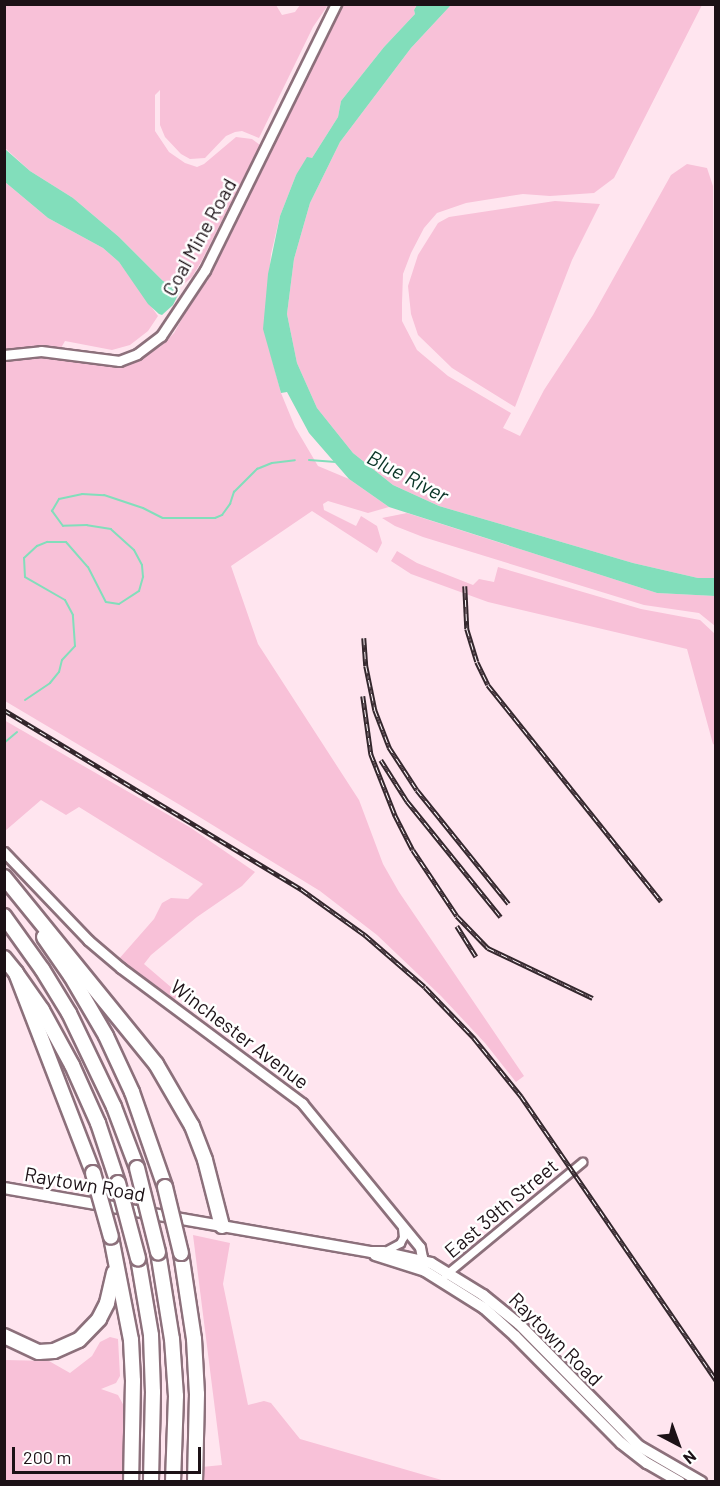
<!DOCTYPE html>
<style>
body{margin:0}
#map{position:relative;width:720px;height:1486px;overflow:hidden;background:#ffe5ef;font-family:Barlow,sans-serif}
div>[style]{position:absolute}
.green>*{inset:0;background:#f8c1d8}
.water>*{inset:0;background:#82debb}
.stream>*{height:2px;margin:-1px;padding:0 1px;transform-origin:1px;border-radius:1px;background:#82debb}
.roads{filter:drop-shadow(2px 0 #8c707b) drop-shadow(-2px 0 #8c707b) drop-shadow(0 2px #8c707b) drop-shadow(0 -2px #8c707b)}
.minor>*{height:7px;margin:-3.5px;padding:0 3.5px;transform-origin:3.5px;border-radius:3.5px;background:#fff}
.tertiary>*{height:9px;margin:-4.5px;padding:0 4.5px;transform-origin:4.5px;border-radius:4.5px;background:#fff}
.secondary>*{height:10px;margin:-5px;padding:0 5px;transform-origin:5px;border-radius:5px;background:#fff}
.motorway>*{height:14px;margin:-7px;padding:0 7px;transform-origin:7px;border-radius:7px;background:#fff}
.rail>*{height:4.5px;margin-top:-2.25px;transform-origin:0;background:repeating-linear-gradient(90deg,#fff 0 7px,#34272d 0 14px);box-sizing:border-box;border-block:2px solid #34272d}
.bridges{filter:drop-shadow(2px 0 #8c707b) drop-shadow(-2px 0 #8c707b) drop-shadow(0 2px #8c707b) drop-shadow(0 -2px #8c707b)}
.motorway-bridge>*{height:14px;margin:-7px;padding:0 7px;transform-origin:7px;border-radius:7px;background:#fff}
span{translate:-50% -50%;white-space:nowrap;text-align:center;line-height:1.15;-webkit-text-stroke:5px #fff;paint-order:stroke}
.street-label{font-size:20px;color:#1c1116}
.water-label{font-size:21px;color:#083426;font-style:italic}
.frame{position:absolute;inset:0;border:6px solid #1c1116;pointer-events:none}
.north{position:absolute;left:648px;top:1414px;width:60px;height:60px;-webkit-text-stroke:4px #fff;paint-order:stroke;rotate:139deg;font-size:16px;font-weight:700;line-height:24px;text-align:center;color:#1c1116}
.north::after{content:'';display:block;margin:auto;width:21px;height:27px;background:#1c1116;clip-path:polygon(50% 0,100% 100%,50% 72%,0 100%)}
.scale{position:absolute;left:12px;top:1447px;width:189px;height:27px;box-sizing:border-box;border:3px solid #1c1116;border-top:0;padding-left:8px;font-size:18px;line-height:21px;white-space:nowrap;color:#1c1116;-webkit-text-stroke:4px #fff;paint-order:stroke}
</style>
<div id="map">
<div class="green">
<div style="clip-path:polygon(4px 5px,276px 5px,282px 15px,295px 12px,300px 5px,328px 5px,313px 27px,259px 138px,242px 131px,235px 132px,226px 136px,205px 158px,190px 159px,181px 154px,165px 137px,160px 125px,160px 90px,155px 95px,155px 131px,169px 152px,185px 163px,197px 167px,204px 164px,236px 137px,252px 139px,260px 145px,201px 262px,192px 277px,179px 288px,163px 281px,119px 237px,73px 198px,30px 171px,5px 148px)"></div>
<div style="clip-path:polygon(340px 5px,417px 5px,414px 10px,415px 14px,384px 47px,341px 101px,338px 117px,312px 158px,296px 175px,280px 216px,271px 254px,264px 329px,281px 393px,295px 427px,318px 466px,349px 479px,389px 507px,368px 513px,328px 501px,323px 504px,324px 510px,356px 526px,361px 516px,377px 526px,382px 543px,377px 553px,312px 511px,231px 566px,258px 644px,359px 800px,383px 864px,399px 892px,524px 1076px,516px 1082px,485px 1043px,441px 996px,377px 935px,320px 891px,180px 805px,5px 701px,5px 360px,37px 357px,112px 366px,125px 365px,160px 347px,174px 333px,200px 287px,208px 281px,207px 275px)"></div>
<div style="clip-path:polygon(451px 5px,702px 5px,614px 178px,594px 193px,550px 196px,523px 194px,466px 203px,437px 213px,424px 228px,411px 253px,403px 274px,402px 303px,402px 321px,417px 350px,448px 376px,511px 413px,503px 428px,520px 436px,544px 390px,593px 315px,671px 175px,687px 164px,707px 168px,713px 186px,715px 578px,698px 578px,633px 563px,439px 506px,393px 485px,353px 453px,317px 408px,297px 363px,287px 314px,294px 259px,310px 203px,340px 142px,411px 48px)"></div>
<div style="clip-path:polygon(5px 182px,48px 218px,103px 248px,119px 262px,158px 316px,148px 331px,130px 345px,112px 350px,65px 341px,61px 348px,5px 350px)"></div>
<div style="clip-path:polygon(555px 201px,600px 204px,572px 260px,515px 407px,452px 368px,418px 335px,411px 314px,408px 286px,418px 255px,438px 223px,449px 217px)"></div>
<div style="clip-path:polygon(407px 513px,657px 593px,715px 596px,715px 626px,699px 613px,644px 605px,423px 537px,395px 526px,382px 518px)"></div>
<div style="clip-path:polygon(397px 551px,417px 563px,473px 585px,479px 579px,494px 582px,498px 567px,641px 609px,700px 620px,715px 634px,715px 745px,713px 744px,687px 649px,488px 602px,411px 574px,391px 561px)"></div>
<div style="clip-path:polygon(4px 720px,191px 828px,255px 872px,242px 886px,197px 917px,151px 955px,144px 964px,179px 994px,172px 1002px,118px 960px,154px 919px,162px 903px,171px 898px,188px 899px,203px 884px,79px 807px,66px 815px,41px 800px,5px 831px)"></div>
<div style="clip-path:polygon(193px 1235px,230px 1243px,223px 1284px,248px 1405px,264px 1401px,271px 1403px,300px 1439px,445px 1481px,200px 1481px,202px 1467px,222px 1465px)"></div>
<div style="clip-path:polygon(110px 1337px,118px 1339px,120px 1376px,116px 1383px,101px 1389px,118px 1395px,125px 1408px,124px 1481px,5px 1482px,5px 1360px,49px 1361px,70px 1373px,92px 1356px,100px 1342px)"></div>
</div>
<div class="water">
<div style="clip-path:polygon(417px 5px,451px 5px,411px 48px,340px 142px,310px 203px,294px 259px,287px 314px,297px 363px,317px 408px,353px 453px,393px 485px,439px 506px,633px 563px,698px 578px,715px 578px,715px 596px,657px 593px,389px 507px,349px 479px,309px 433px,287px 392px,281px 393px,263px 329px,268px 274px,280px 216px,296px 175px,307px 157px,312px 158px,338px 117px,341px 101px,384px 47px,415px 14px,414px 10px)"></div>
<div style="clip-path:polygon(5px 149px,30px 171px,73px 198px,119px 237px,163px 281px,179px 288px,180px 291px,173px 305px,162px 315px,159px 314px,148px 304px,119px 262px,103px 248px,48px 218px,5px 182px)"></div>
</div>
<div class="stream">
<div style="left:309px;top:460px;width:27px;rotate:4deg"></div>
<div style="left:25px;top:700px;width:30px;rotate:-34deg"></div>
<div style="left:50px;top:683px;width:14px;rotate:-51deg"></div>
<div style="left:59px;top:672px;width:12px;rotate:-76deg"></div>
<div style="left:62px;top:660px;width:19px;rotate:-47deg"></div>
<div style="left:75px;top:646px;width:31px;rotate:-94deg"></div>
<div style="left:73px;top:615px;width:17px;rotate:-118deg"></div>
<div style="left:65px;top:600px;width:46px;rotate:-150.1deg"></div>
<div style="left:25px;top:577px;width:19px;rotate:-93deg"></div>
<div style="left:24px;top:558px;width:18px;rotate:-43deg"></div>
<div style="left:37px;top:546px;width:11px;rotate:-22deg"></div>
<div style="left:47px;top:542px;width:19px"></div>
<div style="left:66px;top:542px;width:33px;rotate:49deg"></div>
<div style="left:88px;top:567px;width:39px;rotate:63deg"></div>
<div style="left:106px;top:602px;width:13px;rotate:9deg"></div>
<div style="left:119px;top:604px;width:24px;rotate:-33deg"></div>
<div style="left:139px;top:591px;width:15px;rotate:-74deg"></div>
<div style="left:143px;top:577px;width:12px;rotate:-95deg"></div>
<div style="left:142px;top:565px;width:17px;rotate:-118deg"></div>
<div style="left:134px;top:550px;width:31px;rotate:-138deg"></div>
<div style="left:111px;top:529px;width:24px;rotate:-171deg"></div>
<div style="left:87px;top:525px;width:24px;rotate:178deg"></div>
<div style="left:63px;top:526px;width:19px;rotate:-126deg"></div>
<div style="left:52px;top:511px;width:14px;rotate:-60deg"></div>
<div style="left:59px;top:499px;width:24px;rotate:-12deg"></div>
<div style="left:82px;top:494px;width:22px;rotate:3deg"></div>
<div style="left:104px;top:495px;width:41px;rotate:18.4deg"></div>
<div style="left:143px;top:508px;width:22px;rotate:27deg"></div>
<div style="left:163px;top:518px;width:52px"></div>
<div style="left:215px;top:518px;width:8px;rotate:-23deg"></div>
<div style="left:222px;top:515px;width:14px;rotate:-54deg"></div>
<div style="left:230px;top:504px;width:13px;rotate:-72deg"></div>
<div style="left:234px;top:492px;width:33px;rotate:-45deg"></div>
<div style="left:257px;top:469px;width:16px;rotate:-22deg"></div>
<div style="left:272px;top:463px;width:23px;rotate:-7deg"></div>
<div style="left:4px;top:743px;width:17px;rotate:-40deg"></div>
</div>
<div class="roads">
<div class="minor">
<div style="left:385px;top:1251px;width:17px;rotate:-28deg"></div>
<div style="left:400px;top:1243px;width:7px;rotate:-63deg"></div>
<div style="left:403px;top:1237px;width:10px;rotate:-96deg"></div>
<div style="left:445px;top:1275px;width:178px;rotate:-39.5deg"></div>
</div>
<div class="tertiary">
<div style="left:4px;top:355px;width:37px;rotate:-6deg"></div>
<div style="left:41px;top:351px;width:79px;rotate:7.3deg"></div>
<div style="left:119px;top:361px;width:19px;rotate:-21deg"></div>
<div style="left:137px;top:354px;width:30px;rotate:-37deg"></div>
<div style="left:161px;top:336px;width:79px;rotate:-56.3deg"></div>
<div style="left:205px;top:270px;width:297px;rotate:-63.8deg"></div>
<div style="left:4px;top:852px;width:122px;rotate:46.3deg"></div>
<div style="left:88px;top:940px;width:43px;rotate:40.3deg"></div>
<div style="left:121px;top:968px;width:226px;rotate:36.7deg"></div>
<div style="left:302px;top:1103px;width:186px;rotate:50.7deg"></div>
<div style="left:420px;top:1247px;width:10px;rotate:79deg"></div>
<div style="left:422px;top:1257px;width:10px;rotate:107deg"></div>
</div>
<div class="secondary">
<div style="left:4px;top:1188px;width:373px;rotate:9.9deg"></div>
<div style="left:371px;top:1252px;width:12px"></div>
<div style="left:383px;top:1252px;width:49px;rotate:12.9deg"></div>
<div style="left:431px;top:1263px;width:61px;rotate:31.6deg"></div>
<div style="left:483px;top:1295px;width:46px;rotate:38.9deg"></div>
<div style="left:519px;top:1324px;width:171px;rotate:45.5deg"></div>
<div style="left:639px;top:1446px;width:72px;rotate:30.1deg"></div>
<div style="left:375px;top:1255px;width:52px;rotate:17.7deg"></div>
<div style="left:425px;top:1271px;width:70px;rotate:32.1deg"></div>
<div style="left:484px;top:1308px;width:42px;rotate:42.1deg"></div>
<div style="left:515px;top:1336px;width:151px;rotate:45.3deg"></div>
<div style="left:621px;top:1443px;width:33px;rotate:38deg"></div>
<div style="left:647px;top:1463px;width:38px;rotate:30deg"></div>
</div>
<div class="motorway">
<div style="left:4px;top:877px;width:241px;rotate:50.9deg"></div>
<div style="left:156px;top:1064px;width:72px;rotate:59.9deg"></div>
<div style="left:192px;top:1126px;width:36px;rotate:69deg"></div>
<div style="left:205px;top:1160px;width:68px;rotate:75.6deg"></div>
<div style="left:4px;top:916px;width:65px;rotate:54.4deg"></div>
<div style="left:42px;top:969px;width:52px;rotate:58.5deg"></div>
<div style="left:69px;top:1013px;width:104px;rotate:64.4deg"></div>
<div style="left:114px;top:1107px;width:65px;rotate:69.3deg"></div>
<div style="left:44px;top:937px;width:47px;rotate:55.3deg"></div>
<div style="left:71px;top:976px;width:69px;rotate:59.7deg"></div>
<div style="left:106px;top:1036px;width:62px;rotate:65.1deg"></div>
<div style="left:132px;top:1092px;width:101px;rotate:70.8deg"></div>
<div style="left:4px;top:958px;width:19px;rotate:51deg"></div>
<div style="left:16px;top:973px;width:214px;rotate:68.9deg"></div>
<div style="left:16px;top:973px;width:45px;rotate:54.9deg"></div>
<div style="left:42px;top:1010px;width:63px;rotate:61.4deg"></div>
<div style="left:72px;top:1065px;width:64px;rotate:65.9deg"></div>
<div style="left:98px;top:1123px;width:63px;rotate:71.6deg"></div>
<div style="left:111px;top:1237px;width:105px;rotate:79deg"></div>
<div style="left:131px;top:1340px;width:41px;rotate:87.2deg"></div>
<div style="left:133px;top:1381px;width:101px;rotate:91.1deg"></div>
<div style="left:158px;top:1252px;width:88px;rotate:80.9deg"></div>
<div style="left:172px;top:1339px;width:57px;rotate:86deg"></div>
<div style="left:176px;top:1396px;width:86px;rotate:92deg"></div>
<div style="left:181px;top:1253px;width:87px;rotate:81.4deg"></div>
<div style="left:194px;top:1339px;width:55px;rotate:86.9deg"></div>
<div style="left:197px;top:1394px;width:88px;rotate:91.3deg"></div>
<div style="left:138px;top:1258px;width:78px;rotate:80.4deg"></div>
<div style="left:151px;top:1335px;width:57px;rotate:88deg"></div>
<div style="left:153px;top:1392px;width:90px;rotate:91.3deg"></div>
<div style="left:4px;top:1336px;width:38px;rotate:25deg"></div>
<div style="left:39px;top:1352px;width:15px;rotate:-4deg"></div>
<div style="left:54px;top:1351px;width:27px;rotate:-24deg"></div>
<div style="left:79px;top:1340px;width:29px;rotate:-46deg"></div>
<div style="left:99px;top:1319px;width:18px;rotate:-63deg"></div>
<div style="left:107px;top:1303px;width:31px;rotate:-77deg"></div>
</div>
</div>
<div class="rail">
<div style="left:465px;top:586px;width:43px;rotate:87.3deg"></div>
<div style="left:467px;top:629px;width:34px;rotate:73deg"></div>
<div style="left:477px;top:662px;width:25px;rotate:64deg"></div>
<div style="left:488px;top:685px;width:277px;rotate:51.3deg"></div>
<div style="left:364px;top:638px;width:28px;rotate:86deg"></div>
<div style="left:366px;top:666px;width:45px;rotate:78.4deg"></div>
<div style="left:375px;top:710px;width:40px;rotate:69deg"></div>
<div style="left:389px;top:747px;width:51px;rotate:56.9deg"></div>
<div style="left:417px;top:790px;width:146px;rotate:51.1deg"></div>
<div style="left:363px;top:696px;width:59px;rotate:82.1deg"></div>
<div style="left:371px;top:754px;width:66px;rotate:68.5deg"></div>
<div style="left:395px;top:815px;width:39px;rotate:63deg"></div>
<div style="left:413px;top:850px;width:79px;rotate:56.3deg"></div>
<div style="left:457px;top:916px;width:45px;rotate:45.9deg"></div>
<div style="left:488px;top:948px;width:116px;rotate:25.5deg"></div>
<div style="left:4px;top:710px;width:347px;rotate:31.1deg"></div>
<div style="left:301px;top:889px;width:79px;rotate:35.7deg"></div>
<div style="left:365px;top:935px;width:79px;rotate:40.9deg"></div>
<div style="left:425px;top:987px;width:71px;rotate:46.1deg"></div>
<div style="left:474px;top:1038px;width:75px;rotate:51deg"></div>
<div style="left:521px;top:1096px;width:345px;rotate:55.5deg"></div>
<div style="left:381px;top:760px;width:49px;rotate:57.6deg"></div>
<div style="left:407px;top:801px;width:149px;rotate:51deg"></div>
<div style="left:457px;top:926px;width:36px;rotate:58deg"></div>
</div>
<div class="bridges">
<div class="motorway-bridge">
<div style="left:137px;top:1168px;width:87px;rotate:76deg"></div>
<div style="left:93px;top:1173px;width:66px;rotate:74.3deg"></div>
<div style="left:118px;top:1183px;width:78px;rotate:75.1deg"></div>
<div style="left:165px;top:1187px;width:68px;rotate:76.4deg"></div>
</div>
</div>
<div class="street-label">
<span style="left:199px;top:237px;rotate:-61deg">Coal Mine Road</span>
<span style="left:240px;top:1034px;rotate:37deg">Winchester Avenue</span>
<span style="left:85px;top:1184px;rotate:10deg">Raytown Road</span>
<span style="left:501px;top:1208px;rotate:-40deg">East 39th Street</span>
<span style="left:556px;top:1339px;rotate:45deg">Raytown Road</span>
</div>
<div class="water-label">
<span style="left:408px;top:476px;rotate:28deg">Blue River</span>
</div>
<div class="frame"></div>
<div class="north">N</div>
<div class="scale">200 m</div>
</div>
